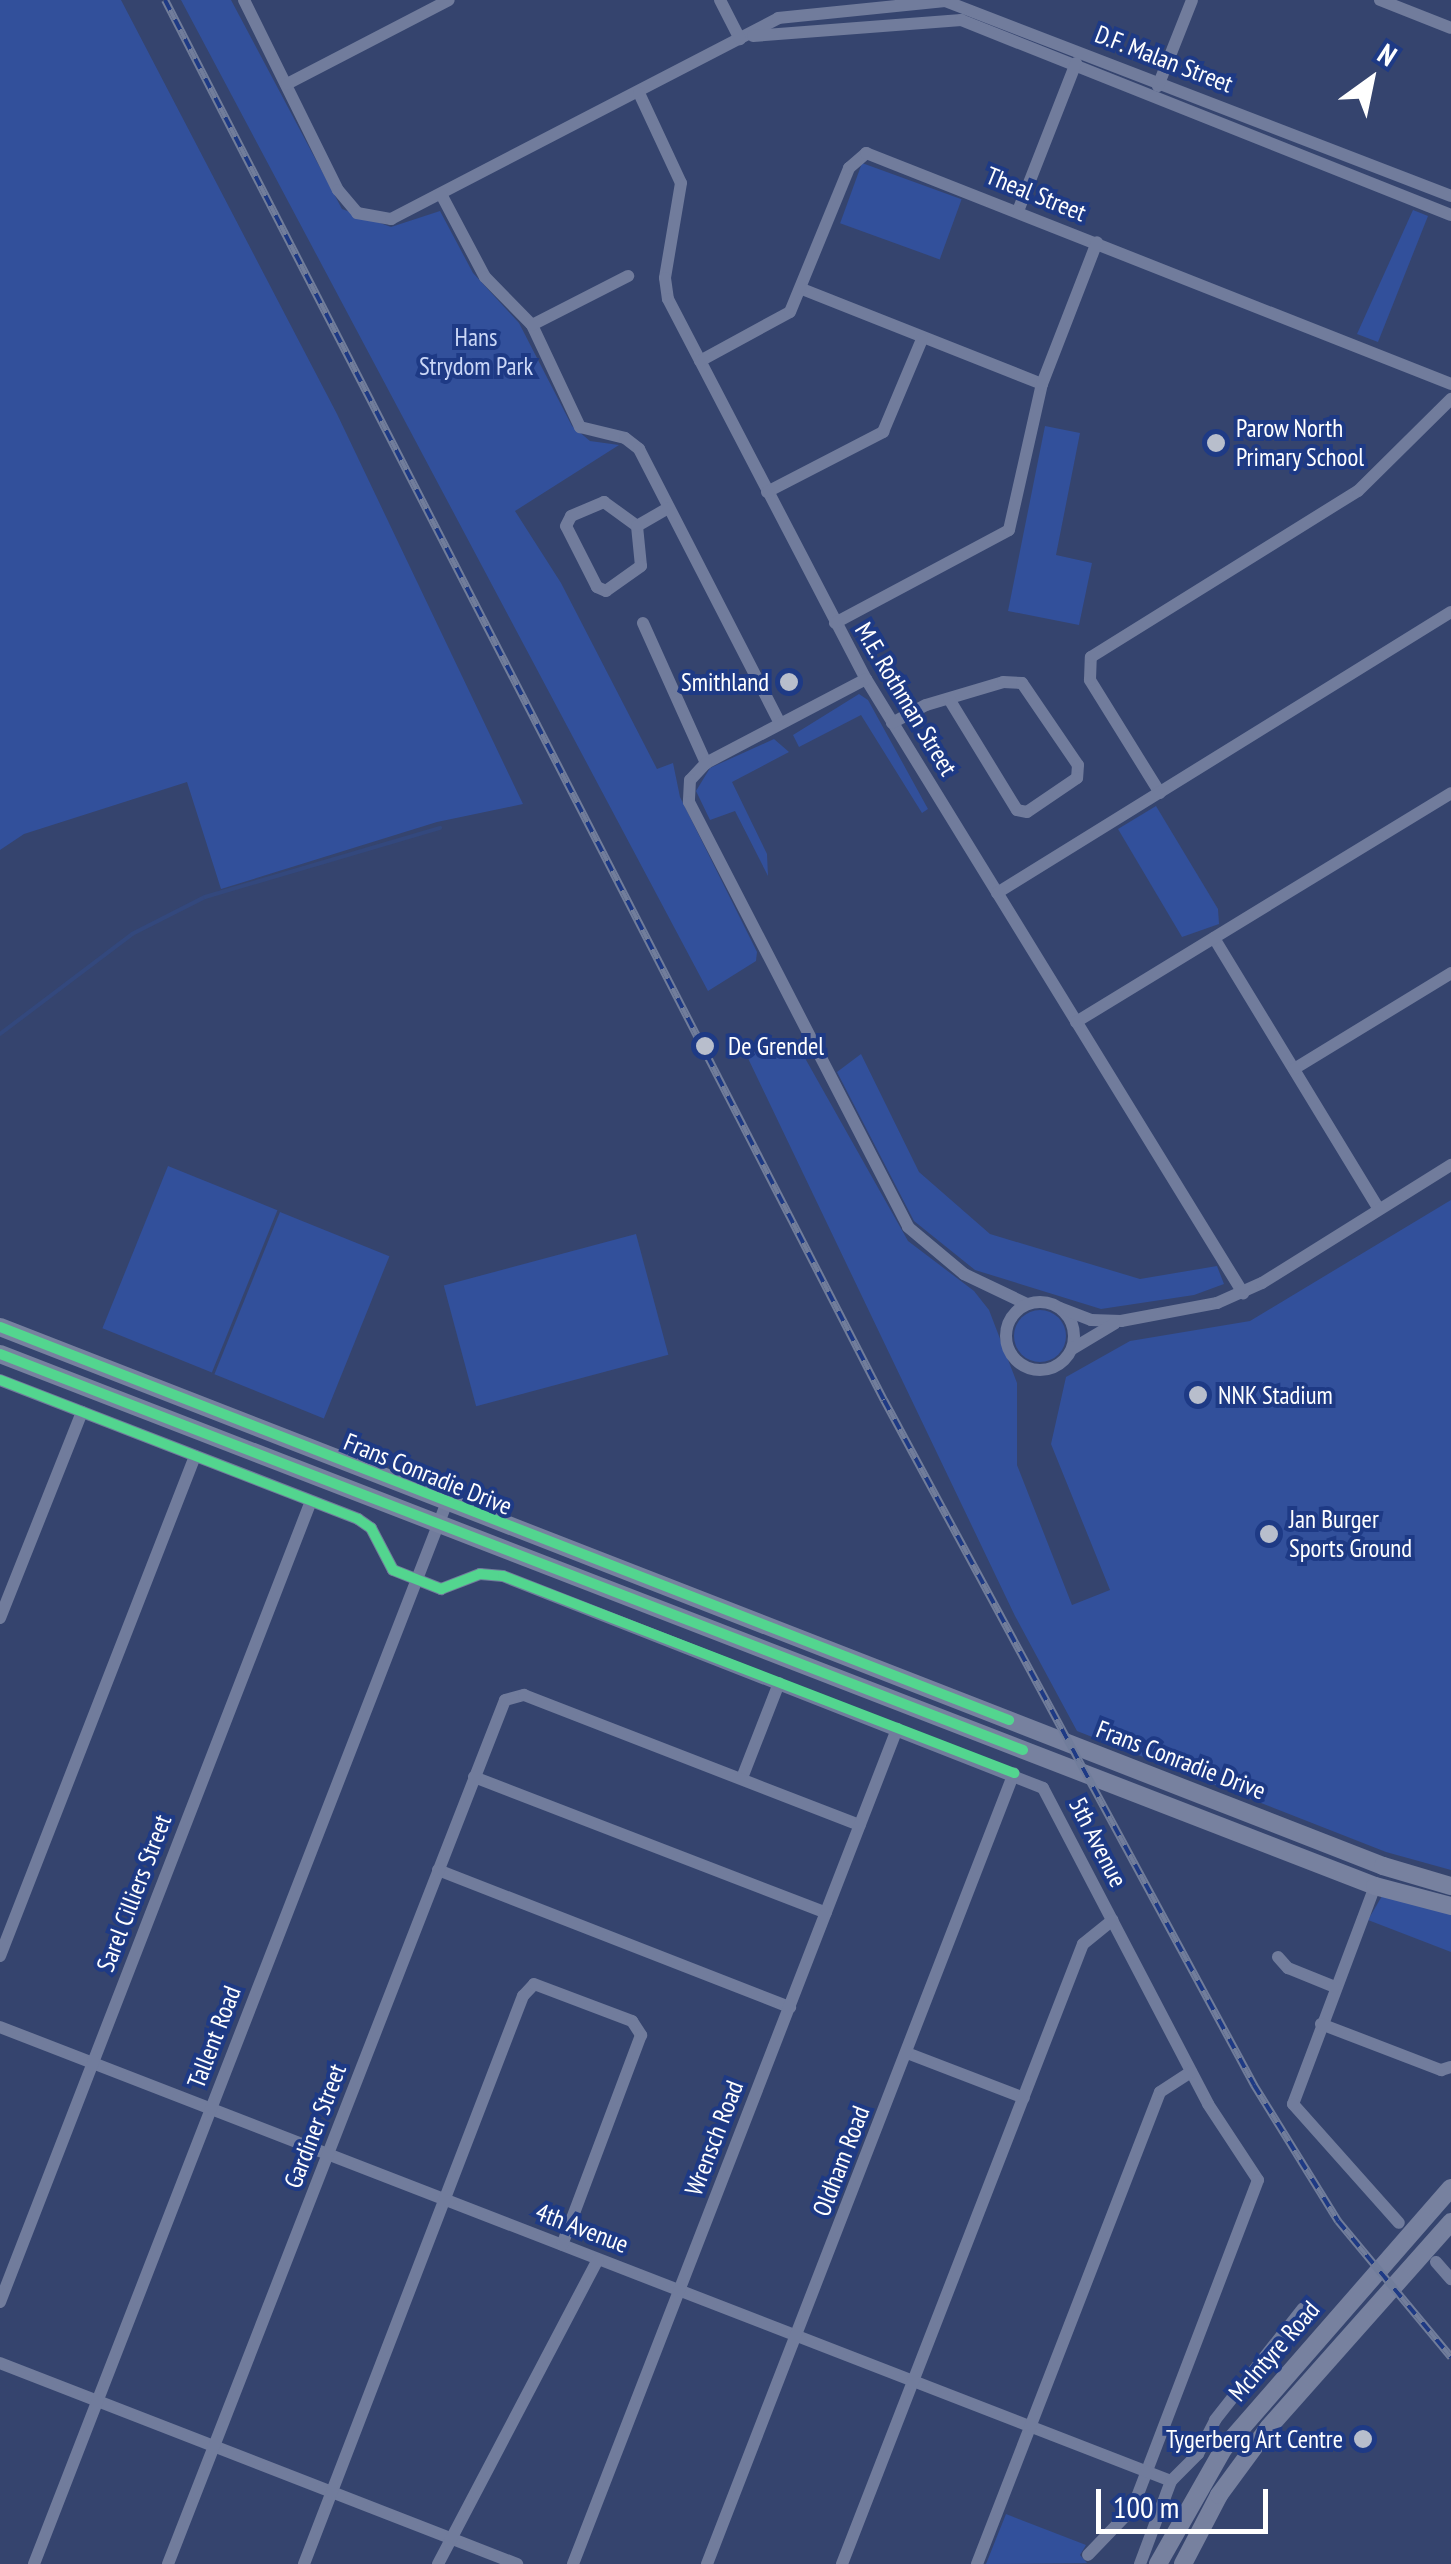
<!DOCTYPE html>
<style>
body{margin:0}
#map{position:relative;width:1451px;height:2564px;overflow:hidden;background:#35446e;font-family:"PT Sans Narrow",sans-serif}
div>[style]{position:absolute}
.green>*{inset:0;background:#32509b;transform-origin:0 0}
.round{border-radius:50%}
.stream>*{height:4px;margin:-2px;padding:0 2px;transform-origin:2px;border-radius:2px;background:#33487d}
.street>*{height:12px;margin:-6px;padding:0 6px;transform-origin:6px;border-radius:6px;background:#717c9c}
.street>.ring{margin:-6px;padding:0;box-sizing:content-box;background:none;border:12px solid #717c9c;border-radius:50%}
.secondary>*{height:18px;margin:-9px;padding:0 9px;transform-origin:9px;border-radius:9px;background:#77819f}
.rail>*{height:8px;margin-top:-4px;transform-origin:0;background:repeating-linear-gradient(90deg,#1e3a85 0 11px,#717d9b 0 22px);box-sizing:border-box;border-block:2px solid #717d9b}
.cycleway>*{height:10px;margin:-5px;padding:0 5px;transform-origin:5px;border-radius:5px;background:#53d58f}
.dots>*{width:28px;height:28px;translate:-50% -50%;box-sizing:border-box;border:5px solid #1e3a85;border-radius:50%}
span{translate:-50% -50%;white-space:nowrap;text-align:center;line-height:1.15;-webkit-text-stroke:8px #1e3a85;paint-order:stroke}
.street-label{font-size:25px;color:#fff}
.park-label{font-size:25px;color:#cad7f7}
.poi-label{font-size:25px;color:#fff}
.left{translate:0 -50%;text-align:left}
.right{translate:-100% -50%;text-align:right}
.north{position:absolute;left:1321px;top:30px;width:100px;height:100px;-webkit-text-stroke:8px #1e3a85;paint-order:stroke;rotate:33deg;font-size:28px;font-weight:700;line-height:40px;text-align:center;color:#fff}
.north::after{content:'';display:block;margin:auto;width:35px;height:45px;background:#fff;clip-path:polygon(50% 0,100% 100%,50% 72%,0 100%)}
.scale{position:absolute;left:1096px;top:2489px;width:172px;height:45px;box-sizing:border-box;border:5px solid #fff;border-top:0;padding-left:12px;font-size:30px;line-height:35px;white-space:nowrap;color:#fff;-webkit-text-stroke:8px #1e3a85;paint-order:stroke}
</style>
<div id="map">
<div class="green">
<div style="clip-path:polygon(0 0,121px 0,337px 414px,523px 804px,437px 822px,221px 889px,187px 782px,24px 834px,0 850px)"></div>
<div style="clip-path:polygon(181px 0,231px 0,342px 209px,391px 227px,440px 211px,473px 273px,519px 323px,572px 426px,590px 441px,619px 445px,515px 511px,561px 583px,657px 769px,673px 763px,680px 797px,757px 952px,756px 961px,708px 991px)"></div>
<div style="left:862px;top:163px;width:106px;height:64px;rotate:20deg"></div>
<div style="clip-path:polygon(1413px 210px,1428px 216px,1378px 342px,1357px 334px)"></div>
<div style="clip-path:polygon(1045px 426px,1080px 433px,1056px 555px,1092px 563px,1079px 625px,1008px 611px)"></div>
<div style="clip-path:polygon(859px 694px,868px 700px,928px 809px,922px 813px,861px 715px,799px 747px,793px 735px)"></div>
<div style="clip-path:polygon(774px 739px,789px 752px,732px 782px,767px 854px,768px 876px,735px 811px,710px 820px,696px 791px,710px 768px)"></div>
<div style="clip-path:polygon(1156px 806px,1218px 909px,1219px 924px,1182px 937px,1118px 829px)"></div>
<div style="clip-path:polygon(801px 1051px,908px 1241px,974px 1291px,989px 1310px,1017px 1383px,1017px 1465px,1072px 1605px,1110px 1590px,1051px 1444px,1066px 1377px,1130px 1341px,1250px 1321px,1451px 1200px,1451px 1870px,1386px 1852px,1077px 1731px,1015px 1616px,745px 1052px)"></div>
<div style="clip-path:polygon(861px 1054px,919px 1172px,990px 1234px,1140px 1279px,1217px 1266px,1224px 1284px,1194px 1295px,1101px 1309px,975px 1270px,914px 1221px,837px 1072px)"></div>
<div style="left:168px;top:1166px;width:118px;height:175px;rotate:22deg"></div>
<div style="left:280px;top:1212px;width:118px;height:175px;rotate:22deg"></div>
<div style="left:636px;top:1234px;width:125px;height:199px;rotate:75deg"></div>
<div class="round" style="left:1014px;top:1310px;width:52px;height:52px"></div>
<div style="clip-path:polygon(1382px 1896px,1451px 1914px,1451px 1952px,1368px 1920px)"></div>
<div style="clip-path:polygon(1006px 2514px,1086px 2545px,1080px 2555px,1087px 2563px,986px 2564px)"></div>
</div>
<div class="stream">
<div style="left:0;top:1034px;width:166px;rotate:-37.1deg"></div>
<div style="left:132px;top:934px;width:82px;rotate:-26.9deg"></div>
<div style="left:205px;top:897px;width:245px;rotate:-16.4deg"></div>
</div>
<div class="street">
<div style="left:244px;top:0;width:212px;rotate:63.7deg"></div>
<div style="left:338px;top:190px;width:30px;rotate:50deg"></div>
<div style="left:357px;top:213px;width:35px;rotate:10deg"></div>
<div style="left:391px;top:219px;width:436px;rotate:-27.4deg"></div>
<div style="left:778px;top:18px;width:168px;rotate:-5.8deg"></div>
<div style="left:945px;top:1px;width:542px;rotate:21.08deg"></div>
<div style="left:720px;top:0;width:44px;rotate:62.9deg"></div>
<div style="left:1380px;top:0;width:76px;rotate:21.5deg"></div>
<div style="left:753px;top:36px;width:209px;rotate:-4.4deg"></div>
<div style="left:961px;top:20px;width:527px;rotate:21.7deg"></div>
<div style="left:287px;top:84px;width:182px;rotate:-27.4deg"></div>
<div style="left:1158px;top:86px;width:92px;rotate:-68.4deg"></div>
<div style="left:639px;top:93px;width:99px;rotate:65deg"></div>
<div style="left:681px;top:183px;width:96px;rotate:99.6deg"></div>
<div style="left:665px;top:278px;width:21px;rotate:82deg"></div>
<div style="left:668px;top:299px;width:428px;rotate:62.5deg"></div>
<div style="left:866px;top:679px;width:721px;rotate:58.45deg"></div>
<div style="left:441px;top:194px;width:94px;rotate:62.1deg"></div>
<div style="left:485px;top:277px;width:67px;rotate:45.6deg"></div>
<div style="left:532px;top:325px;width:113px;rotate:64.8deg"></div>
<div style="left:580px;top:427px;width:46px;rotate:13.7deg"></div>
<div style="left:625px;top:438px;width:18px;rotate:38deg"></div>
<div style="left:639px;top:449px;width:308px;rotate:62.8deg"></div>
<div style="left:1018px;top:211px;width:159px;rotate:-68.6deg"></div>
<div style="left:802px;top:289px;width:258px;rotate:21.6deg"></div>
<div style="left:532px;top:325px;width:108px;rotate:-27deg"></div>
<div style="left:700px;top:361px;width:102px;rotate:-28.6deg"></div>
<div style="left:790px;top:312px;width:156px;rotate:-67.7deg"></div>
<div style="left:849px;top:168px;width:23px;rotate:-41deg"></div>
<div style="left:866px;top:153px;width:629px;rotate:21.55deg"></div>
<div style="left:767px;top:492px;width:131px;rotate:-27.3deg"></div>
<div style="left:883px;top:432px;width:101px;rotate:-67.2deg"></div>
<div style="left:604px;top:502px;width:41px;rotate:36deg"></div>
<div style="left:637px;top:526px;width:40px;rotate:84.3deg"></div>
<div style="left:641px;top:566px;width:43px;rotate:144.5deg"></div>
<div style="left:606px;top:591px;width:10px;rotate:-156deg"></div>
<div style="left:597px;top:587px;width:68px;rotate:-116.9deg"></div>
<div style="left:566px;top:526px;width:11px;rotate:-63deg"></div>
<div style="left:571px;top:516px;width:36px;rotate:-23deg"></div>
<div style="left:637px;top:526px;width:36px;rotate:-30deg"></div>
<div style="left:643px;top:623px;width:154px;rotate:65.8deg"></div>
<div style="left:835px;top:623px;width:197px;rotate:-28.1deg"></div>
<div style="left:1009px;top:530px;width:150px;rotate:-77.3deg"></div>
<div style="left:1042px;top:384px;width:152px;rotate:-68.8deg"></div>
<div style="left:866px;top:679px;width:181px;rotate:152.3deg"></div>
<div style="left:706px;top:763px;width:23px;rotate:133deg"></div>
<div style="left:690px;top:780px;width:22px;rotate:93deg"></div>
<div style="left:689px;top:802px;width:478px;rotate:62.7deg"></div>
<div style="left:908px;top:1227px;width:73px;rotate:40deg"></div>
<div style="left:964px;top:1274px;width:70px;rotate:25.5deg"></div>
<div style="left:892px;top:723px;width:38px;rotate:-28deg"></div>
<div style="left:926px;top:705px;width:80px;rotate:-16.6deg"></div>
<div style="left:1003px;top:682px;width:19px;rotate:3deg"></div>
<div style="left:1022px;top:683px;width:99px;rotate:55.7deg"></div>
<div style="left:1078px;top:765px;width:13px;rotate:94deg"></div>
<div style="left:1077px;top:778px;width:60px;rotate:145.8deg"></div>
<div style="left:1027px;top:812px;width:10px;rotate:-169deg"></div>
<div style="left:1017px;top:810px;width:130px;rotate:-121.5deg"></div>
<div style="left:1160px;top:793px;width:133px;rotate:-121.8deg"></div>
<div style="left:1090px;top:680px;width:23px;rotate:-88deg"></div>
<div style="left:1091px;top:657px;width:314px;rotate:-31.9deg"></div>
<div style="left:1358px;top:491px;width:131px;rotate:-44.7deg"></div>
<div style="left:997px;top:893px;width:534px;rotate:-31.76deg"></div>
<div style="left:1214px;top:938px;width:317px;rotate:58.7deg"></div>
<div style="left:1076px;top:1022px;width:439px;rotate:-31.4deg"></div>
<div style="left:1294px;top:1069px;width:184px;rotate:-31.4deg"></div>
<div class="ring" style="left:1006px;top:1302px;width:56px;height:56px"></div>
<div style="left:1060px;top:1308px;width:33px;rotate:21deg"></div>
<div style="left:1091px;top:1320px;width:30px;rotate:2deg"></div>
<div style="left:1121px;top:1321px;width:98px;rotate:-10.6deg"></div>
<div style="left:1217px;top:1303px;width:49px;rotate:-24deg"></div>
<div style="left:1262px;top:1283px;width:223px;rotate:-32deg"></div>
<div style="left:1072px;top:1349px;width:49px;rotate:-30.8deg"></div>
<div style="left:0;top:1380px;width:384px;rotate:21.2deg"></div>
<div style="left:358px;top:1519px;width:16px;rotate:35deg"></div>
<div style="left:371px;top:1528px;width:47px;rotate:62.4deg"></div>
<div style="left:393px;top:1570px;width:52px;rotate:21.6deg"></div>
<div style="left:441px;top:1589px;width:42px;rotate:-21deg"></div>
<div style="left:480px;top:1574px;width:23px;rotate:5deg"></div>
<div style="left:503px;top:1576px;width:580px;rotate:21.43deg"></div>
<div style="left:1043px;top:1788px;width:356px;rotate:62.4deg"></div>
<div style="left:1208px;top:2104px;width:91px;rotate:56.7deg"></div>
<div style="left:1258px;top:2180px;width:351px;rotate:110.9deg"></div>
<div style="left:1133px;top:2508px;width:65px;rotate:133.8deg"></div>
<div style="left:0;top:1618px;width:222px;rotate:-68.3deg"></div>
<div style="left:474px;top:1777px;width:377px;rotate:21.1deg"></div>
<div style="left:742px;top:1778px;width:102px;rotate:-68.7deg"></div>
<div style="left:438px;top:1870px;width:378px;rotate:21.3deg"></div>
<div style="left:1375px;top:1886px;width:233px;rotate:110.6deg"></div>
<div style="left:1293px;top:2104px;width:159px;rotate:48.3deg"></div>
<div style="left:0;top:1956px;width:537px;rotate:-68.69deg"></div>
<div style="left:1278px;top:1957px;width:15px;rotate:48deg"></div>
<div style="left:1288px;top:1968px;width:51px;rotate:22deg"></div>
<div style="left:1321px;top:2024px;width:129px;rotate:21deg"></div>
<div style="left:1441px;top:2070px;width:10px;rotate:-17deg"></div>
<div style="left:0;top:2027px;width:1256px;rotate:21.19deg"></div>
<div style="left:1171px;top:2481px;width:38px;rotate:-45deg"></div>
<div style="left:1198px;top:2454px;width:38px;rotate:-63deg"></div>
<div style="left:1215px;top:2420px;width:142px;rotate:-51.8deg"></div>
<div style="left:907px;top:2053px;width:125px;rotate:21deg"></div>
<div style="left:1436px;top:2262px;width:23px;rotate:49deg"></div>
<div style="left:0;top:2302px;width:859px;rotate:-68.78deg"></div>
<div style="left:0;top:2363px;width:555px;rotate:21.25deg"></div>
<div style="left:34px;top:2564px;width:1139px;rotate:-68.75deg"></div>
<div style="left:168px;top:2564px;width:927px;rotate:-68.69deg"></div>
<div style="left:505px;top:1700px;width:20px;rotate:-15deg"></div>
<div style="left:524px;top:1695px;width:360px;rotate:21.2deg"></div>
<div style="left:304px;top:2564px;width:609px;rotate:-68.92deg"></div>
<div style="left:523px;top:1996px;width:16px;rotate:-47deg"></div>
<div style="left:534px;top:1984px;width:105px;rotate:20.7deg"></div>
<div style="left:632px;top:2021px;width:17px;rotate:57deg"></div>
<div style="left:641px;top:2035px;width:224px;rotate:110.6deg"></div>
<div style="left:438px;top:2564px;width:344px;rotate:-62.3deg"></div>
<div style="left:573px;top:2564px;width:896px;rotate:-68.79deg"></div>
<div style="left:707px;top:2564px;width:848px;rotate:-68.79deg"></div>
<div style="left:842px;top:2564px;width:665px;rotate:-68.76deg"></div>
<div style="left:1083px;top:1944px;width:38px;rotate:-39deg"></div>
<div style="left:977px;top:2564px;width:506px;rotate:-68.81deg"></div>
<div style="left:1160px;top:2092px;width:37px;rotate:-33deg"></div>
<div style="left:1140px;top:2564px;width:89px;rotate:-69.5deg"></div>
</div>
<div class="secondary">
<div style="left:0;top:1327px;width:1484px;rotate:21.29deg"></div>
<div style="left:1383px;top:1866px;width:71px;rotate:16.4deg"></div>
<div style="left:0;top:1354px;width:1474px;rotate:21.15deg"></div>
<div style="left:1375px;top:1886px;width:79px;rotate:14.7deg"></div>
<div style="left:1158px;top:2564px;width:133px;rotate:-60.4deg"></div>
<div style="left:1224px;top:2448px;width:345px;rotate:-48.9deg"></div>
<div style="left:1183px;top:2564px;width:78px;rotate:-62.4deg"></div>
<div style="left:1219px;top:2495px;width:84px;rotate:-53.7deg"></div>
<div style="left:1269px;top:2427px;width:274px;rotate:-48.4deg"></div>
</div>
<div class="rail">
<div style="left:165px;top:0;width:1574px;rotate:62.82deg"></div>
<div style="left:884px;top:1400px;width:779px;rotate:61.62deg"></div>
<div style="left:1254px;top:2085px;width:160px;rotate:58.3deg"></div>
<div style="left:1338px;top:2221px;width:177px;rotate:50.3deg"></div>
</div>
<div class="cycleway">
<div style="left:0;top:1327px;width:1083px;rotate:21.28deg"></div>
<div style="left:0;top:1354px;width:1097px;rotate:21.16deg"></div>
<div style="left:0;top:1380px;width:384px;rotate:21.2deg"></div>
<div style="left:358px;top:1519px;width:16px;rotate:35deg"></div>
<div style="left:371px;top:1528px;width:47px;rotate:62.4deg"></div>
<div style="left:393px;top:1570px;width:52px;rotate:21.6deg"></div>
<div style="left:441px;top:1589px;width:42px;rotate:-21deg"></div>
<div style="left:480px;top:1574px;width:23px;rotate:5deg"></div>
<div style="left:503px;top:1576px;width:548px;rotate:21.08deg"></div>
</div>
<div class="dots">
<div style="left:1216px;top:443px;background:#b8becc"></div>
<div style="left:789px;top:682px;background:#b8becc"></div>
<div style="left:705px;top:1046px;background:#b8becc"></div>
<div style="left:1198px;top:1395px;background:#b8becc"></div>
<div style="left:1269px;top:1534px;background:#b8becc"></div>
<div style="left:1363px;top:2439px;background:#b8becc"></div>
</div>
<div class="street-label">
<span style="left:1164px;top:59px;rotate:21deg">D.F. Malan Street</span>
<span style="left:1036px;top:194px;rotate:22deg">Theal Street</span>
<span style="left:906px;top:699px;rotate:59deg">M.E. Rothman Street</span>
<span style="left:428px;top:1474px;rotate:22deg">Frans Conradie Drive</span>
<span style="left:1181px;top:1760px;rotate:21deg">Frans Conradie Drive</span>
<span style="left:1098px;top:1842px;rotate:63deg">5th Avenue</span>
<span style="left:134px;top:1893px;rotate:-69deg">Sarel Cilliers Street</span>
<span style="left:214px;top:2037px;rotate:-69deg">Tallent Road</span>
<span style="left:315px;top:2126px;rotate:-69deg">Gardiner Street</span>
<span style="left:714px;top:2138px;rotate:-69deg">Wrensch Road</span>
<span style="left:841px;top:2161px;rotate:-69deg">Oldham Road</span>
<span style="left:582px;top:2228px;rotate:21deg">4th Avenue</span>
<span style="left:1274px;top:2351px;rotate:-49deg">McIntyre Road</span>
</div>
<div class="park-label">
<span style="left:476px;top:352px">Hans<br>Strydom Park</span>
</div>
<div class="poi-label">
<span class="left" style="left:1236px;top:443px">Parow North<br>Primary School</span>
<span class="right" style="left:769px;top:682px">Smithland</span>
<span class="left" style="left:728px;top:1046px">De Grendel</span>
<span class="left" style="left:1218px;top:1395px">NNK Stadium</span>
<span class="left" style="left:1289px;top:1534px">Jan Burger<br>Sports Ground</span>
<span class="right" style="left:1343px;top:2439px">Tygerberg Art Centre</span>
</div>
<div class="north">N</div>
<div class="scale">100 m</div>
</div>
